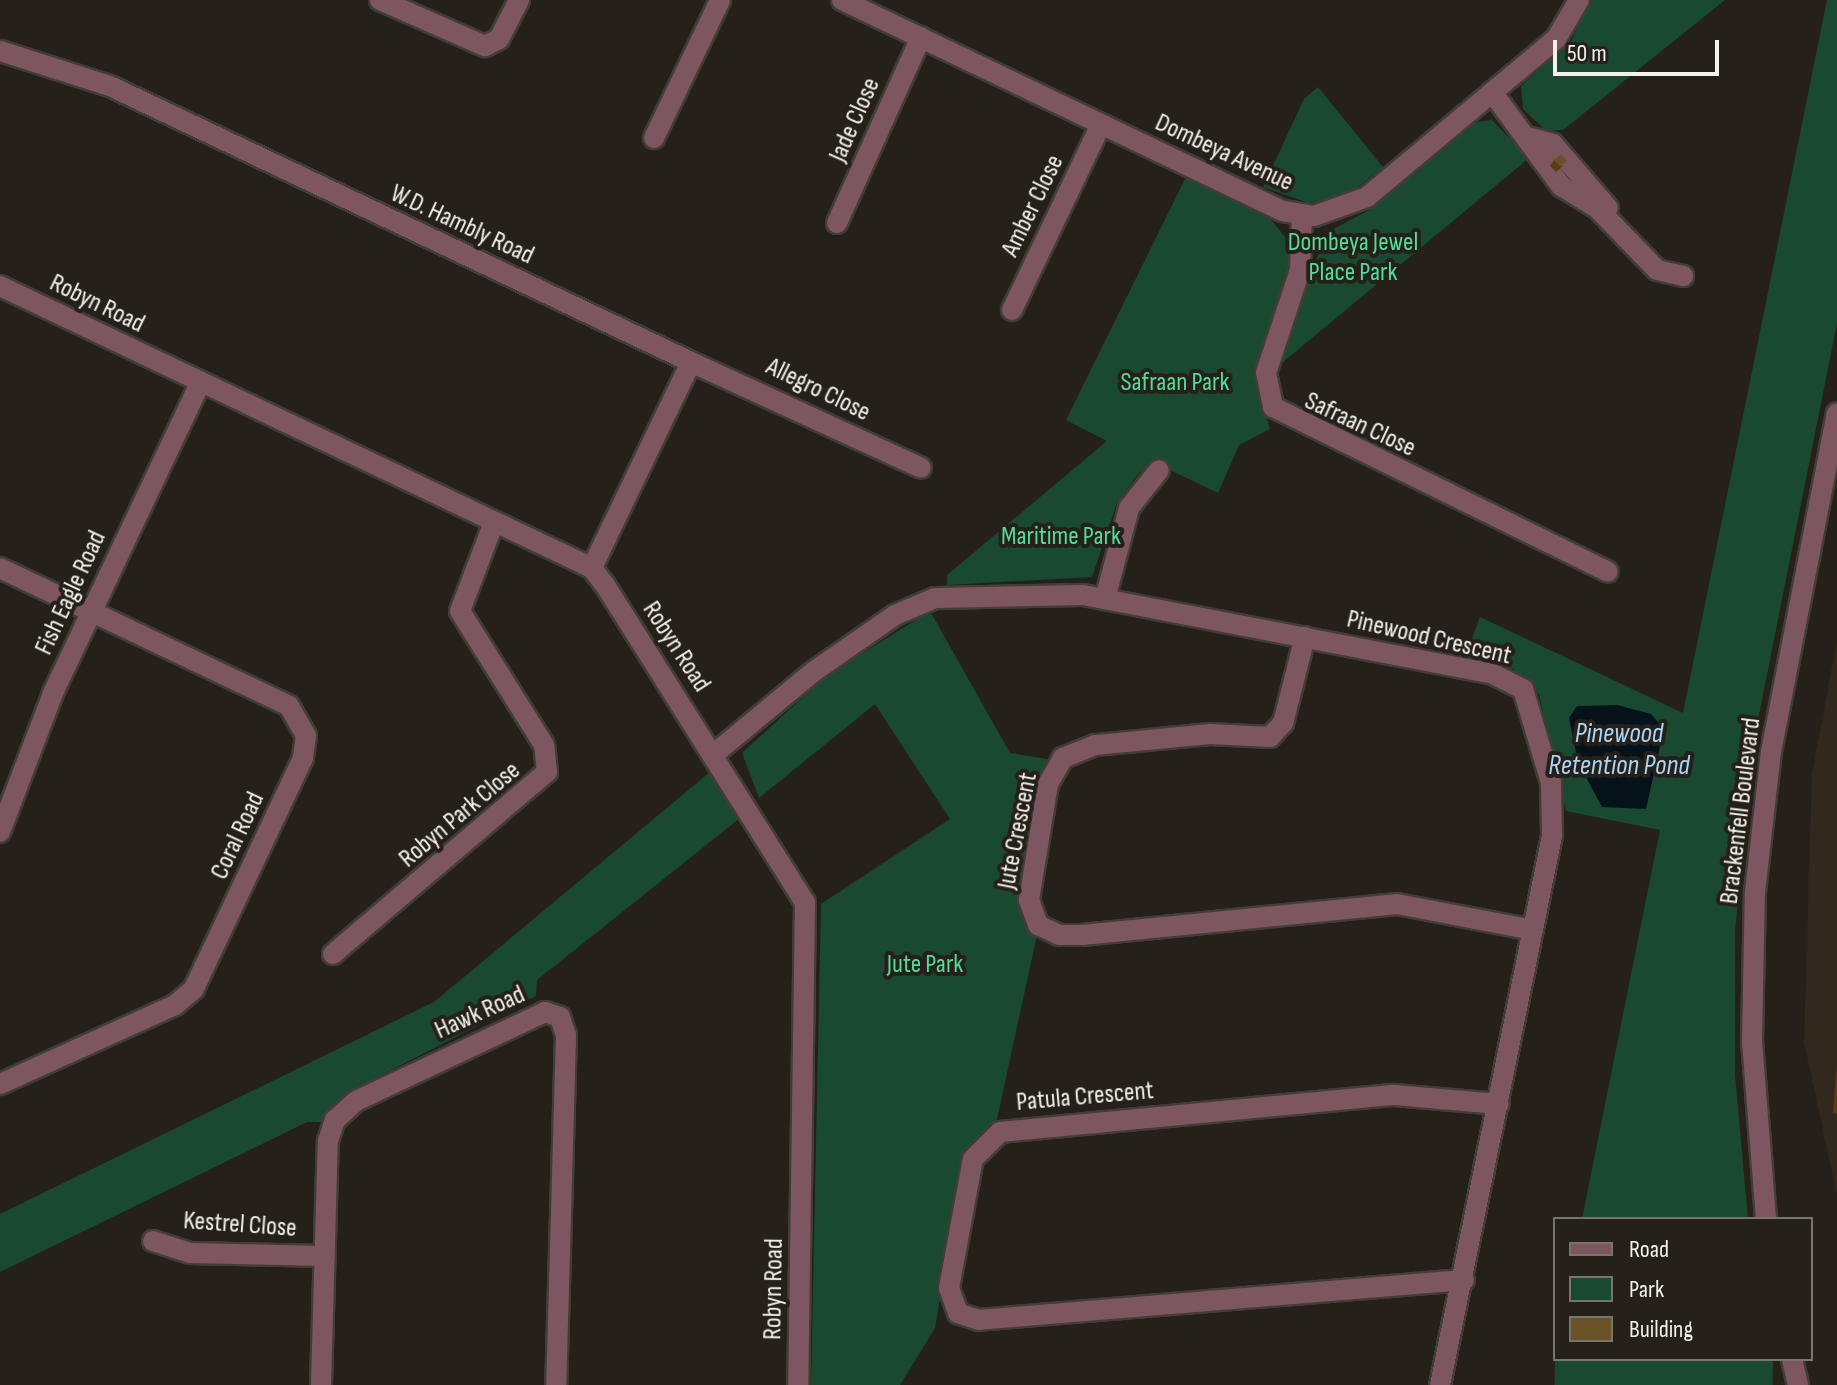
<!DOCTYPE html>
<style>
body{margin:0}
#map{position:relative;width:1837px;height:1385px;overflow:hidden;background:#25201a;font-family:"Sofia Sans Condensed",sans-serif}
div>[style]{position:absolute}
.built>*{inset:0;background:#31281e}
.green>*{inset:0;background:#1a4931;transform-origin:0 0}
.water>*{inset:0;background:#05121a}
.roads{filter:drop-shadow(2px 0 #423d38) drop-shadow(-2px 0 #423d38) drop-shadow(0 2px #423d38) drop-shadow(0 -2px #423d38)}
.minor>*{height:20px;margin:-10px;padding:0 10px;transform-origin:10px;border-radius:10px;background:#7e5660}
.wall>*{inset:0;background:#5a3e11}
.building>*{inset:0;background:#6a5128;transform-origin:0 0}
span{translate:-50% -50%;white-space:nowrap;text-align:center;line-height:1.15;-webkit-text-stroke:8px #25201a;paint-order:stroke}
.street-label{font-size:26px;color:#f4f1ed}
.park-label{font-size:26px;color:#53dc99}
.water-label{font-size:28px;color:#aad6f3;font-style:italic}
.legend{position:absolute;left:1553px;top:1217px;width:260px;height:144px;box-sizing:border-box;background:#25201a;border:2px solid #78746e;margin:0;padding:10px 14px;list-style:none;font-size:24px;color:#f4f1ed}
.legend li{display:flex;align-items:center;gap:16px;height:40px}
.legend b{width:40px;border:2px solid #78746e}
.scale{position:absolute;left:1553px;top:40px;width:166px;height:36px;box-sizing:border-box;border:4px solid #f4f1ed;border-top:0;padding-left:10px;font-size:24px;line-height:28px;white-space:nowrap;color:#f4f1ed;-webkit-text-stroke:6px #25201a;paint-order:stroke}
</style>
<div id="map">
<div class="built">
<div style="clip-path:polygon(1837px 640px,1837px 1195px,1804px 1042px,1812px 774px)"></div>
</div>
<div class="green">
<div style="clip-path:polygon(1591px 0,1725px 0,1563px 130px,1546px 131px,1523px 109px,1521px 86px,1571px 41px)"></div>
<div style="clip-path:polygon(1827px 0,1837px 0,1837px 323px,1758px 720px,1735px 930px,1735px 1075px,1748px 1219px,1582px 1219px,1660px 830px,1566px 811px,1539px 694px,1513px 669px,1465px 657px,1480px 617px,1683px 713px)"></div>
<div style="clip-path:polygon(1318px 87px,1383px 167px,1345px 197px,1309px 203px,1263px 187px,1304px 99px)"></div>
<div style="clip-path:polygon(1492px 120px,1529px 158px,1277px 367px,1326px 233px,1371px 209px,1476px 122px)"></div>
<div style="clip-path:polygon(1186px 177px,1269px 217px,1289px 242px,1289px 270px,1255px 378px,1270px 429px,1239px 445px,1218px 493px,1153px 462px,1138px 474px,1117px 503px,1092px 577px,947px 585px,947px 575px,1107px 441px,1066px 420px)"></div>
<div style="clip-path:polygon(930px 611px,1010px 753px,1047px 759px,1018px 897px,1037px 935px,997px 1119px,965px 1150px,935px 1328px,900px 1385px,811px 1385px,821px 904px,950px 819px,875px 704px,759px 798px,742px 753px,825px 677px)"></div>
<div style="clip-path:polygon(710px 772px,740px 818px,537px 980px,536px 996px,358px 1087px,322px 1122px,307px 1122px,0 1272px,0 1214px,434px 1002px)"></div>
<div style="left:1555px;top:1357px;width:218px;height:29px;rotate:1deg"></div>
</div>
<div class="water">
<div style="clip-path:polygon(1617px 705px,1651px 714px,1664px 729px,1646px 809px,1602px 807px,1578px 762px,1569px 718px,1577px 706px)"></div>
</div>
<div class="roads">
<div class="minor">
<div style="left:380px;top:0;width:115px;rotate:23.7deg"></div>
<div style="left:485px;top:46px;width:16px;rotate:-27deg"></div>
<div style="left:499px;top:39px;width:44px;rotate:-62.9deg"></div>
<div style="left:842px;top:0;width:489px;rotate:25.6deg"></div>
<div style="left:1283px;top:211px;width:31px;rotate:9deg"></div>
<div style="left:1314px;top:216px;width:56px;rotate:-19.7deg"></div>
<div style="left:1367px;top:197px;width:246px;rotate:-39.9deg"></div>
<div style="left:1556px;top:39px;width:45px;rotate:-59.5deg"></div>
<div style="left:0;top:51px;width:115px;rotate:17.7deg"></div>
<div style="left:110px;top:86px;width:643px;rotate:25.41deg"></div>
<div style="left:691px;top:362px;width:229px;rotate:115.7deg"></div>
<div style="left:1492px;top:92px;width:117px;rotate:53.7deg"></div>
<div style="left:1561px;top:186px;width:42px;rotate:31.4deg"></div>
<div style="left:1597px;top:208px;width:86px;rotate:45.9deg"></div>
<div style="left:1657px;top:270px;width:27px;rotate:13deg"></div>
<div style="left:654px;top:138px;width:153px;rotate:-64.4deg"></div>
<div style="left:1531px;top:138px;width:23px;rotate:15deg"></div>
<div style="left:1553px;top:144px;width:84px;rotate:49.3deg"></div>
<div style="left:1302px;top:215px;width:55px;rotate:92.1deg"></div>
<div style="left:1300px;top:270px;width:108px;rotate:108.3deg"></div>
<div style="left:1266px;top:373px;width:35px;rotate:78deg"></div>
<div style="left:1273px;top:407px;width:373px;rotate:26.2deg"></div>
<div style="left:837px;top:223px;width:204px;rotate:-65.7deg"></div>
<div style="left:0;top:286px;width:656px;rotate:25.47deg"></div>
<div style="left:592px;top:568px;width:21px;rotate:53deg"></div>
<div style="left:605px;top:585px;width:375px;rotate:57.8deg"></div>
<div style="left:805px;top:902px;width:483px;rotate:90.8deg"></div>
<div style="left:1012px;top:310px;width:206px;rotate:-64.4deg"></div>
<div style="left:691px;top:362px;width:253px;rotate:24.7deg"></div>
<div style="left:0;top:568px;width:320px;rotate:25.5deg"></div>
<div style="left:289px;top:706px;width:34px;rotate:60deg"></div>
<div style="left:306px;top:736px;width:22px;rotate:98deg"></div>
<div style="left:303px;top:758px;width:255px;rotate:115.3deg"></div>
<div style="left:194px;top:989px;width:25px;rotate:140deg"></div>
<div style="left:175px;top:1005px;width:192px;rotate:155.7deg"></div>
<div style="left:1105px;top:599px;width:94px;rotate:-75.2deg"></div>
<div style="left:1129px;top:508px;width:48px;rotate:-51.7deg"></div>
<div style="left:1305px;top:637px;width:89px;rotate:104.3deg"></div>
<div style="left:1283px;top:723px;width:19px;rotate:133deg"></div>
<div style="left:1270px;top:737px;width:60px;rotate:-177.1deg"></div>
<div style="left:1210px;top:734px;width:116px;rotate:174.5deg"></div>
<div style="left:1095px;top:745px;width:35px;rotate:158deg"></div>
<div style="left:1063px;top:758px;width:30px;rotate:120deg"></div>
<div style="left:1048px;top:784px;width:118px;rotate:99.3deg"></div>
<div style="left:1029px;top:900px;width:27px;rotate:70deg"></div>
<div style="left:1038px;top:925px;width:23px;rotate:25deg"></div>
<div style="left:1059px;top:935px;width:23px"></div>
<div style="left:1082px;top:935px;width:317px;rotate:-5.6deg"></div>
<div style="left:1397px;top:904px;width:138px;rotate:10.8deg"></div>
<div style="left:714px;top:754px;width:129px;rotate:-39.6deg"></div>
<div style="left:813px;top:672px;width:100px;rotate:-34.8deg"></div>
<div style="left:895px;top:615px;width:43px;rotate:-23deg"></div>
<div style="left:935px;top:598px;width:148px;rotate:-1.2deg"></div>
<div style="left:1083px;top:595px;width:418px;rotate:10.9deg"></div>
<div style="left:1493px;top:674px;width:34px;rotate:27deg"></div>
<div style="left:1523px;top:689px;width:98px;rotate:73.4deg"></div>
<div style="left:1551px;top:783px;width:53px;rotate:88.9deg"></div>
<div style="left:1552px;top:836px;width:560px;rotate:101.53deg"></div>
<div style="left:0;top:832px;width:149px;rotate:-69.1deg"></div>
<div style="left:53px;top:693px;width:344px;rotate:-64.6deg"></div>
<div style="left:333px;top:954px;width:281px;rotate:-40.4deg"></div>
<div style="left:547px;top:772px;width:27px;rotate:-96deg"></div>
<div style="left:544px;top:745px;width:158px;rotate:-122.1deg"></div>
<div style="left:460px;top:611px;width:95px;rotate:-69.1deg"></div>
<div style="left:1766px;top:1219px;width:177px;rotate:-94.5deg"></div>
<div style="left:1752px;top:1043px;width:151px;rotate:-88.9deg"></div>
<div style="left:1755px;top:892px;width:141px;rotate:-83.5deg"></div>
<div style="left:1771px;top:752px;width:345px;rotate:-79deg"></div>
<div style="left:153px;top:1241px;width:39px;rotate:18deg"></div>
<div style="left:190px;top:1253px;width:135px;rotate:1.3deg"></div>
<div style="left:1464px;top:1280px;width:487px;rotate:175.3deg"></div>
<div style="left:979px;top:1320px;width:22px;rotate:-162deg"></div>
<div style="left:958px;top:1313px;width:27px;rotate:-110deg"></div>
<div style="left:949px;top:1288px;width:131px;rotate:-79.5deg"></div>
<div style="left:973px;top:1159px;width:38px;rotate:-45deg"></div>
<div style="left:1000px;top:1132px;width:396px;rotate:-5.4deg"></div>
<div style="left:1394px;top:1095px;width:105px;rotate:4.9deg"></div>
<div style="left:1792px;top:1359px;width:27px;rotate:77deg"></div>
<div style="left:321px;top:1385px;width:244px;rotate:-88.4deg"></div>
<div style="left:328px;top:1141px;width:22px;rotate:-72deg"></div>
<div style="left:335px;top:1120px;width:28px;rotate:-42deg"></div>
<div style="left:356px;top:1101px;width:209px;rotate:-25.2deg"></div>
<div style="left:545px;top:1012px;width:16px;rotate:18deg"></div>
<div style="left:560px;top:1017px;width:19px;rotate:72deg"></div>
<div style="left:566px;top:1035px;width:350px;rotate:91.6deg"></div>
</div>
</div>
<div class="wall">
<div style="clip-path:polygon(1554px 160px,1563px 166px,1556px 172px,1550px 166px)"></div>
<div style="clip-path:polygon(1837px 1063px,1837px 1114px,1833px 1113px)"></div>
</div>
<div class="building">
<div style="left:1561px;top:154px;width:9px;height:9px;rotate:49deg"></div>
</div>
<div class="street-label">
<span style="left:855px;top:120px;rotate:-66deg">Jade Close</span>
<span style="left:1224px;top:153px;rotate:25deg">Dombeya Avenue</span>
<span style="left:1033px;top:206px;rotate:-64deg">Amber Close</span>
<span style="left:462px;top:225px;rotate:25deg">W.D. Hambly Road</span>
<span style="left:97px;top:304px;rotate:26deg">Robyn Road</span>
<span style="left:818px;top:390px;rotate:26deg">Allegro Close</span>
<span style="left:1360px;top:425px;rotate:25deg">Safraan Close</span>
<span style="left:71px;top:593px;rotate:-65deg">Fish Eagle Road</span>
<span style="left:1429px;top:638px;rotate:13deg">Pinewood Crescent</span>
<span style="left:676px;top:647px;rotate:57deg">Robyn Road</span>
<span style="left:1741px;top:811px;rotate:-83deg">Brackenfell Boulevard</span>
<span style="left:460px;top:815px;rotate:-40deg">Robyn Park Close</span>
<span style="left:1018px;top:831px;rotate:-79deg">Jute Crescent</span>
<span style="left:238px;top:836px;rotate:-65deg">Coral Road</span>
<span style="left:480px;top:1013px;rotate:-24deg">Hawk Road</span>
<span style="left:1085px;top:1097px;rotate:-5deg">Patula Crescent</span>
<span style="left:240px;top:1225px;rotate:4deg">Kestrel Close</span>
<span style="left:774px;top:1289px;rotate:-89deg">Robyn Road</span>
</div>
<div class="park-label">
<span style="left:1353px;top:258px">Dombeya Jewel<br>Place Park</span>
<span style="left:1175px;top:383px">Safraan Park</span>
<span style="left:1061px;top:537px">Maritime Park</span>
<span style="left:925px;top:965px">Jute Park</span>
</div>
<div class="water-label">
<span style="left:1619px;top:750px">Pinewood<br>Retention Pond</span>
</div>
<ul class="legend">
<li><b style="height:10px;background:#7e5660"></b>Road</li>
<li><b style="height:22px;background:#1a4931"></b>Park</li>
<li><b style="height:22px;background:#6a5128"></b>Building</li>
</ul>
<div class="scale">50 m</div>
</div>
